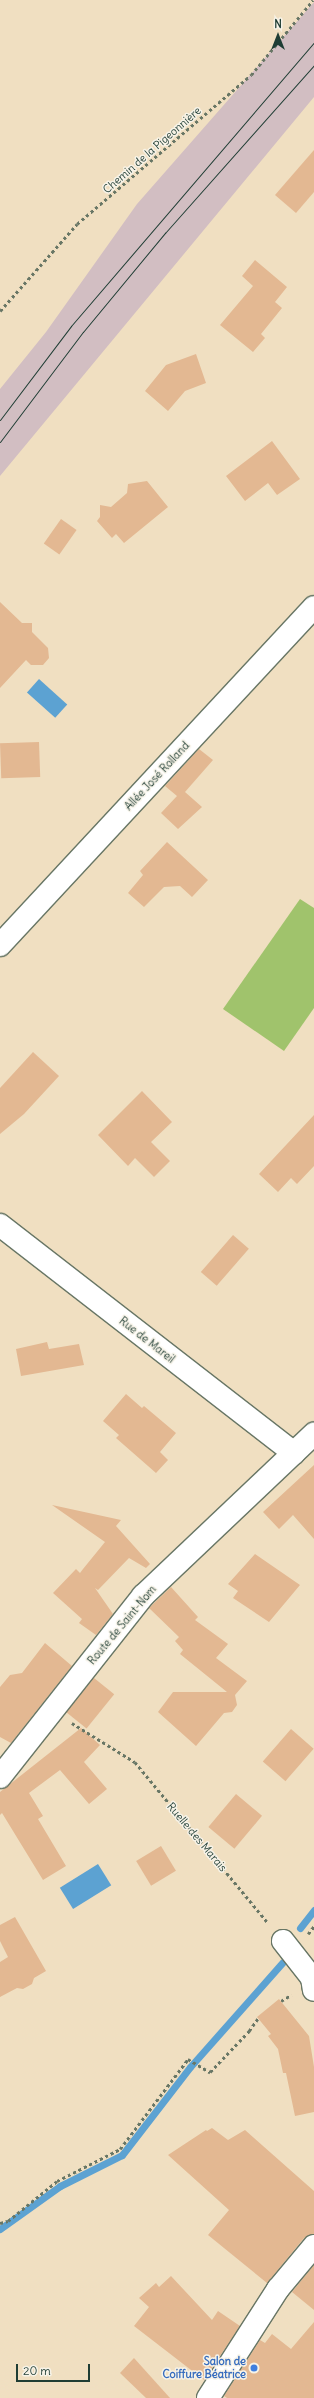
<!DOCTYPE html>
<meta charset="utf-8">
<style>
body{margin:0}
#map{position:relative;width:314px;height:2398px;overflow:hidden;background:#f0dfc1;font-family:Delius,sans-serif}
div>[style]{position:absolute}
.industrial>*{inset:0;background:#d2bec2}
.green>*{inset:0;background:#a0c36c}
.water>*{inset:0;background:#5ca2d2;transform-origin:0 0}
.stream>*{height:7px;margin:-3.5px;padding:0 3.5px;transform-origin:3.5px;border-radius:3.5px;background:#5ca2d2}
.building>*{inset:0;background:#e3b892;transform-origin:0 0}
.path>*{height:2.5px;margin-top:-1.25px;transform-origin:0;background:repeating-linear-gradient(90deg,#687665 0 3px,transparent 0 6px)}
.roads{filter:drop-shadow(1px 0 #687665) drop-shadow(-1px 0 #687665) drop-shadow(0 1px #687665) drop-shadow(0 -1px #687665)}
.minor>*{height:22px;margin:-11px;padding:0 11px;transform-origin:11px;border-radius:11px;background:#fff}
.tram>*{height:1px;margin:-0.5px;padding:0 0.5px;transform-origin:0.5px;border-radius:0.5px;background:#1f3d34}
.dots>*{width:11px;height:11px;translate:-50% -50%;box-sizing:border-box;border:2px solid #f7f3e8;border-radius:50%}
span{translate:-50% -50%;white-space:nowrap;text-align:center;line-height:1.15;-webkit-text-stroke:3px #f7f3e8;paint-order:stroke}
.street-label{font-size:11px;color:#1f3d34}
.shop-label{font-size:11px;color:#366cbe;font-weight:700}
.right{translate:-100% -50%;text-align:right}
.north{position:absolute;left:258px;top:16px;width:40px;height:40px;-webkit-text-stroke:3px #f7f3e8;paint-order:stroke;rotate:0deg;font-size:11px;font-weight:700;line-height:16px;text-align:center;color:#1f3d34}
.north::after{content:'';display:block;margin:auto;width:14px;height:18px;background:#1f3d34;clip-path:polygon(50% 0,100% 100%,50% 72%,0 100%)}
.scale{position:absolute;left:16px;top:2364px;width:74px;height:18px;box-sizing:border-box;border:2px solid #1f3d34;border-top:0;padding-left:5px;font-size:12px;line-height:14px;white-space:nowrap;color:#1f3d34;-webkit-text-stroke:3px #f7f3e8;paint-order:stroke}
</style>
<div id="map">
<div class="industrial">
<div style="clip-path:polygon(314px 2px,314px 97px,0 476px,0 389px,46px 332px,137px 204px)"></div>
</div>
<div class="green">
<div style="clip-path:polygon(300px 899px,314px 908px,314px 1008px,284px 1051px,223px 1009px)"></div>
</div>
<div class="water">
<div style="left:39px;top:679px;width:38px;height:18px;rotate:42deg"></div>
<div style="left:98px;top:1864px;width:25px;height:45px;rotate:58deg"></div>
</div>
<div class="stream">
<div style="left:300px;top:1928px;width:23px;rotate:-52deg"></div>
<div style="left:0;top:2229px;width:74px;rotate:-35.6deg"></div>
<div style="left:60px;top:2186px;width:69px;rotate:-26.6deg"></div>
<div style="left:122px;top:2155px;width:111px;rotate:-52.3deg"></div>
<div style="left:190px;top:2067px;width:140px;rotate:-48.5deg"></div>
</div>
<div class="building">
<div style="clip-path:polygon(314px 150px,314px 192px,296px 213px,275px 195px)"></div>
<div style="clip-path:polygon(255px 260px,287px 287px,275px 302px,282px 308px,261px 334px,265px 338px,253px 352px,220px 325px,253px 286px,242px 276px)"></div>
<div style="clip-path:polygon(196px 354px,206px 383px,185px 391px,168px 411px,145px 391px,166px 365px)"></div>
<div style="clip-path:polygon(272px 441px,300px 479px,277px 495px,268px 483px,245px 501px,226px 476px)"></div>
<div style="clip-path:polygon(147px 481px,168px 507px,124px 543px,116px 534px,112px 538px,97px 521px,100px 517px,100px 505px,111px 507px,127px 493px,128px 484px)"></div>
<div style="left:61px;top:519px;width:19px;height:30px;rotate:35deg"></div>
<div style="clip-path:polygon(0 602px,22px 623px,32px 623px,32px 632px,48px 648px,49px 658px,43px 665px,31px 665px,26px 660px,0 688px)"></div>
<div style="left:39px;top:742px;width:35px;height:39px;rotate:88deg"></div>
<div style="clip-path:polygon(199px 749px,213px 760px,185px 792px,202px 807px,178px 829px,161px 813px,177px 796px,165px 786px)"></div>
<div style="clip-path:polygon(167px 842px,208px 880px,192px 897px,180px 886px,164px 887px,144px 907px,128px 893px,143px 875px,140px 871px)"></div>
<div style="clip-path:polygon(33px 1052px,59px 1076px,24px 1114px,0 1134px,0 1088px)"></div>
<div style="clip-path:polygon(142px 1091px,172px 1122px,151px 1142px,170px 1161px,154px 1177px,135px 1158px,128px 1166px,98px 1135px)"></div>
<div style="clip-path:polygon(314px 1115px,314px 1166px,297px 1184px,291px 1178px,278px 1192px,259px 1174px)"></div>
<div style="left:233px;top:1235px;width:21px;height:49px;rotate:41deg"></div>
<div style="clip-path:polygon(47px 1342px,49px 1349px,79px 1344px,84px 1365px,21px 1376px,16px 1349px)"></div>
<div style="clip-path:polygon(126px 1394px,142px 1408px,144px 1406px,176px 1433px,160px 1452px,168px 1460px,156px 1473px,116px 1438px,119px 1435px,103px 1421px)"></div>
<div style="clip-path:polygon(314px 1465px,314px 1539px,293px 1515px,279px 1529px,263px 1512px)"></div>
<div style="clip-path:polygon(52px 1505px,121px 1520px,116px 1526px,150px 1564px,146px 1568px,129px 1558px,98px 1590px,95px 1588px,113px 1614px,96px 1635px,79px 1623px,82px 1619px,53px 1593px,76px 1569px,80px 1573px,83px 1569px,105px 1542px)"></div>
<div style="clip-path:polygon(255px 1554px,300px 1585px,269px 1622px,233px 1598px,238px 1591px,228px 1584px)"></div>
<div style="clip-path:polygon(171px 1587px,198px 1617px,195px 1620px,228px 1644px,216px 1658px,247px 1681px,235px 1695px,237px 1705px,232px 1712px,224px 1713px,196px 1746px,158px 1712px,173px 1692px,227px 1692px,180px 1654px,183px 1650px,175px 1641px,179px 1637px,149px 1608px)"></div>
<div style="clip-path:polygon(45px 1643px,72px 1666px,11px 1743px,0 1737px,0 1687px,10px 1675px,22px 1673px)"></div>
<div style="left:94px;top:1678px;width:26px;height:44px;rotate:39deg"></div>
<div style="clip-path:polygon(81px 1728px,100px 1745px,84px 1762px,107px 1789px,89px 1804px,60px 1770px,29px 1793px,43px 1816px,38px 1819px,66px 1866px,43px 1880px,2px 1813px,0 1815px,0 1792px)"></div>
<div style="left:291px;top:1729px;width:30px;height:43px;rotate:41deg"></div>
<div style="left:236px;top:1794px;width:34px;height:43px;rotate:40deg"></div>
<div style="left:161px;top:1846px;width:29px;height:29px;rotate:59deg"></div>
<div style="clip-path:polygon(15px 1917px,46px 1971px,34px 1978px,32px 1984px,23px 1989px,17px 1988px,0 1997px,0 1962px,8px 1957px,0 1941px,0 1925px)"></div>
<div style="clip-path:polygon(279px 1999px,309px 2036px,314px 2067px,314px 2112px,295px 2116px,286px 2073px,283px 2073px,278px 2049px,268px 2036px,271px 2034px,257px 2017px)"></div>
<div style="clip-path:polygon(212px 2128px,228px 2140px,245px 2130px,314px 2191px,314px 2234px,304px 2238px,267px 2283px,208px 2235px,229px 2210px,168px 2155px,206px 2130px,207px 2131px)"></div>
<div style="clip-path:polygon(314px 2265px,314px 2310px,292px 2292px)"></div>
<div style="clip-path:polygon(171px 2276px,212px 2320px,218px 2311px,240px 2326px,204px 2380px,134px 2326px,149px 2307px,139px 2298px,156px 2283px,159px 2287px)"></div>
<div style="clip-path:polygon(314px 2322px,314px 2398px,227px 2398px,224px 2396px,260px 2340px,265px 2343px,272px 2334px,291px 2349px)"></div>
<div style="clip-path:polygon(134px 2358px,170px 2398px,146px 2398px,120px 2373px)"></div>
</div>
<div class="path">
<div style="left:0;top:311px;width:116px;rotate:-48.5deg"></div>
<div style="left:77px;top:224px;width:229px;rotate:-40.6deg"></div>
<div style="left:251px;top:75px;width:97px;rotate:-50.4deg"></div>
<div style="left:72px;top:1723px;width:74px;rotate:31.8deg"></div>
<div style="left:135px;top:1762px;width:209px;rotate:50.4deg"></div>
<div style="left:308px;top:1934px;width:10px;rotate:-53deg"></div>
<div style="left:281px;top:2001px;width:12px;rotate:-31deg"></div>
<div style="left:0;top:2223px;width:8px;rotate:-14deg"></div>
<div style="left:8px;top:2221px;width:63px;rotate:-39.2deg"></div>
<div style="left:57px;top:2181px;width:71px;rotate:-26.9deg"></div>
<div style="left:120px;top:2149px;width:113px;rotate:-52.9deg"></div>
<div style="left:188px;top:2059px;width:26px;rotate:31deg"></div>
<div style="left:210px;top:2072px;width:57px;rotate:-46.4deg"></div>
<div style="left:249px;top:2031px;width:16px;rotate:-55deg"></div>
</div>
<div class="roads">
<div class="minor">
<div style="left:0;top:945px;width:461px;rotate:-47.1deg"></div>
<div style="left:0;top:1225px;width:372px;rotate:37.8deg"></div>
<div style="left:0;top:1777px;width:231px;rotate:-51.7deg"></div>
<div style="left:143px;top:1596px;width:236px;rotate:-43.5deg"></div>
<div style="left:283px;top:1941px;width:47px;rotate:51.9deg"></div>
<div style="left:312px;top:1978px;width:12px;rotate:81deg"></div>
<div style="left:208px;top:2398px;width:130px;rotate:-57.3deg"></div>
<div style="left:278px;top:2289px;width:56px;rotate:-50.1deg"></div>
</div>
</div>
<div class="tram">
<div style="left:0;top:420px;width:118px;rotate:-52.9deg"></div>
<div style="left:71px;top:326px;width:374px;rotate:-49.4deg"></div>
<div style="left:0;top:442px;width:138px;rotate:-53deg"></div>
<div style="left:83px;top:332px;width:129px;rotate:-50.4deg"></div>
<div style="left:165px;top:233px;width:225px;rotate:-48.4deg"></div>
</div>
<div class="dots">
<div style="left:254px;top:2368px;background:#3f7fe0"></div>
</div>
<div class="street-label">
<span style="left:152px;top:150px;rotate:-41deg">Chemin de la Pigeonnière</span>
<span style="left:157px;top:776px;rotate:-47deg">Allée José Rolland</span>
<span style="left:147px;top:1340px;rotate:38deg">Rue de Mareil</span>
<span style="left:122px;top:1625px;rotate:-50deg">Route de Saint-Nom</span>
<span style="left:197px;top:1837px;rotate:50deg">Ruelle des Marais</span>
</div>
<div class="shop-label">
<span class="right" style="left:246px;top:2368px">Salon de<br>Coiffure Béatrice</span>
</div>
<div class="north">N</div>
<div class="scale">20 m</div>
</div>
